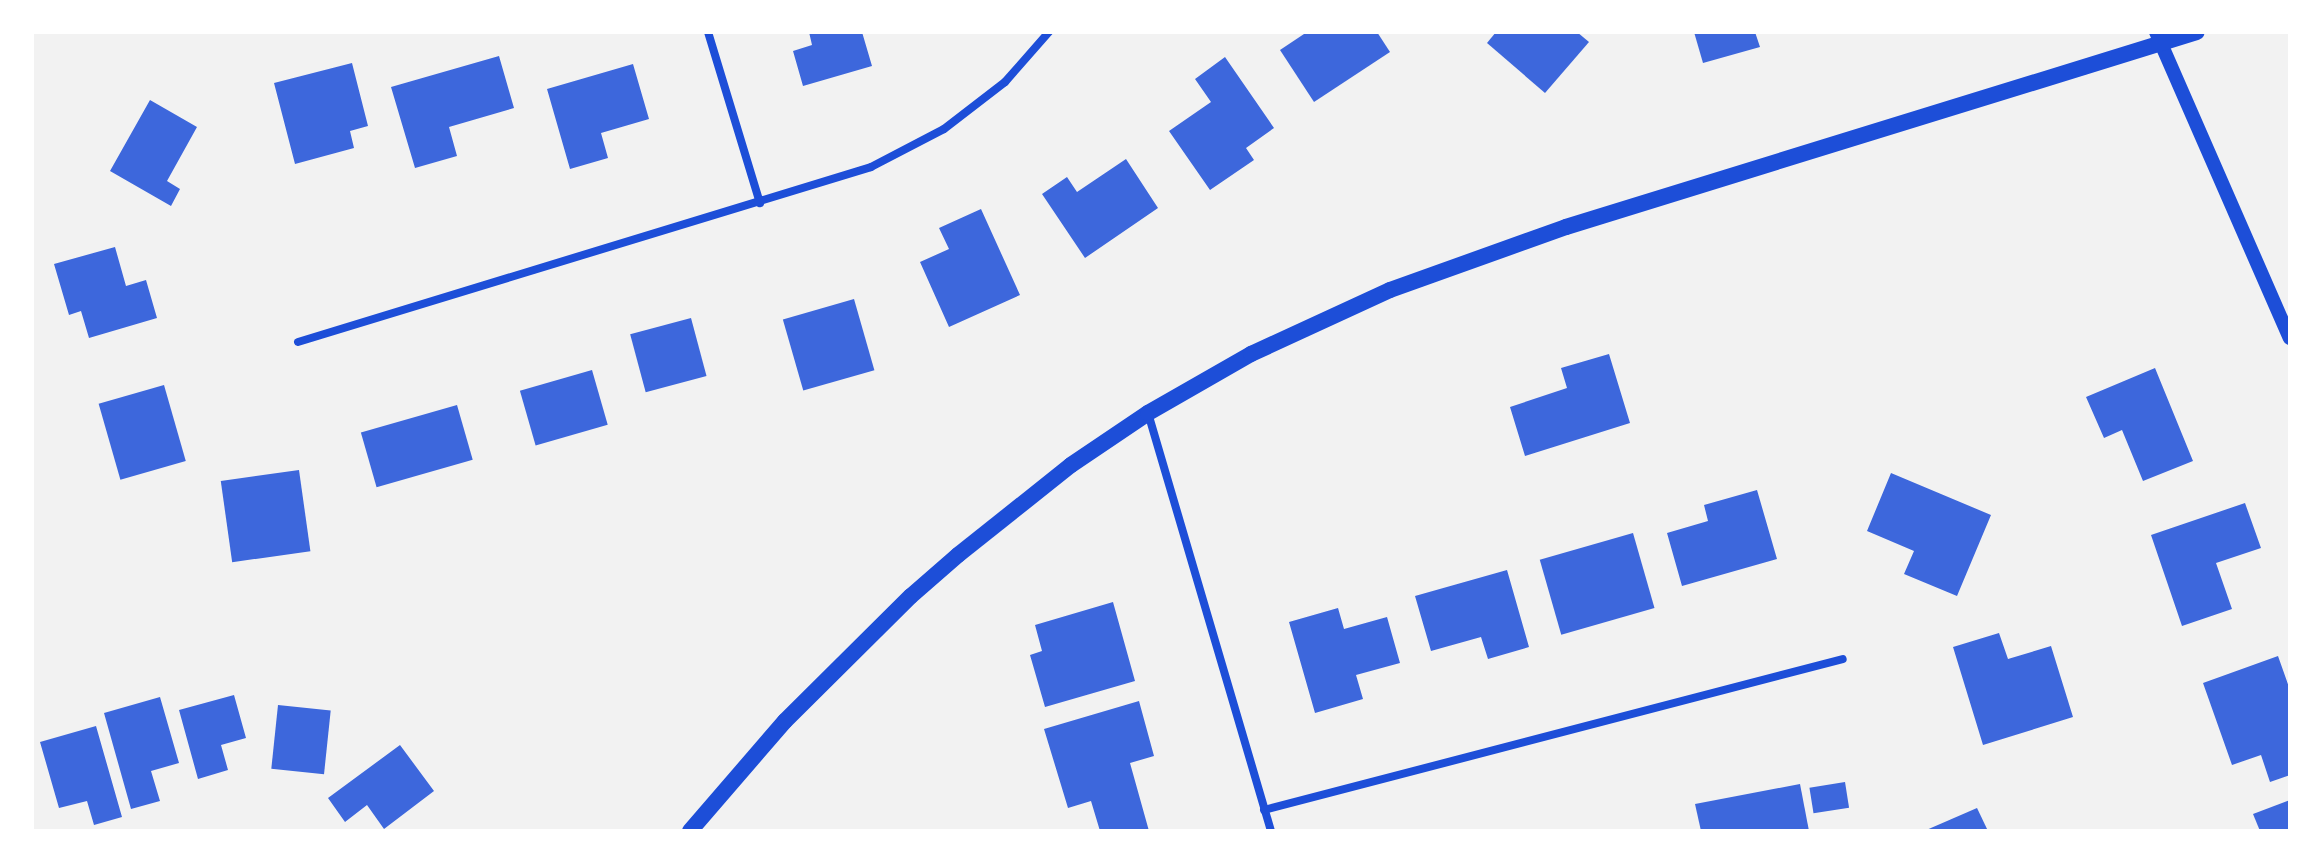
<!DOCTYPE html>
<style>
body{margin:0}
#map{position:relative;width:2322px;height:863px;overflow:hidden;background:#f2f2f2;font-family:Arial,sans-serif}
div>[style]{position:absolute}
.building>*{inset:0;background:#3d67dc;transform-origin:0 0}
.minor>*{height:8px;margin:-4px;padding:0 4px;transform-origin:4px;border-radius:4px;background:#1d4ed8}
.tertiary>*{height:14px;margin:-7px;padding:0 7px;transform-origin:7px;border-radius:7px;background:#1d4ed8}
.secondary>*{height:16px;margin:-8px;padding:0 8px;transform-origin:8px;border-radius:8px;background:#1d4ed8}
span{translate:-50% -50%;white-space:nowrap;text-align:center;line-height:1.15;-webkit-text-stroke:8px #fff;paint-order:stroke}
.frame{position:absolute;inset:0;border:34px solid #fff;pointer-events:none}
</style>
<div id="map">
<div class="building">
<div style="clip-path:polygon(809px 32px,862px 32px,872px 66px,803px 86px,793px 51px,812px 45px)"></div>
<div style="clip-path:polygon(1307px 32px,1377px 32px,1390px 52px,1314px 102px,1280px 50px)"></div>
<div style="clip-path:polygon(1496px 32px,1577px 32px,1589px 42px,1545px 93px,1487px 43px)"></div>
<div style="clip-path:polygon(1694px 32px,1755px 32px,1760px 47px,1703px 63px)"></div>
<div style="clip-path:polygon(499px 56px,514px 108px,449px 127px,457px 156px,415px 168px,391px 87px)"></div>
<div style="clip-path:polygon(1225px 57px,1274px 128px,1246px 148px,1254px 160px,1210px 190px,1169px 131px,1211px 102px,1195px 79px)"></div>
<div style="clip-path:polygon(352px 63px,368px 126px,350px 131px,354px 148px,295px 164px,274px 83px)"></div>
<div style="clip-path:polygon(633px 64px,649px 119px,601px 133px,608px 158px,570px 169px,547px 89px)"></div>
<div style="clip-path:polygon(150px 100px,197px 127px,167px 181px,180px 189px,171px 206px,110px 171px)"></div>
<div style="clip-path:polygon(1126px 159px,1158px 208px,1085px 258px,1042px 194px,1067px 177px,1077px 192px)"></div>
<div style="clip-path:polygon(981px 209px,1020px 295px,949px 327px,920px 262px,949px 249px,939px 228px)"></div>
<div style="clip-path:polygon(115px 247px,126px 286px,146px 280px,157px 318px,89px 338px,81px 311px,69px 315px,54px 264px)"></div>
<div style="left:854px;top:299px;width:74px;height:74px;rotate:74deg"></div>
<div style="left:691px;top:318px;width:60px;height:63px;rotate:75deg"></div>
<div style="clip-path:polygon(1609px 354px,1630px 423px,1525px 456px,1510px 407px,1567px 388px,1561px 368px)"></div>
<div style="clip-path:polygon(2155px 368px,2193px 461px,2143px 481px,2122px 430px,2104px 438px,2086px 397px)"></div>
<div style="left:592px;top:370px;width:57px;height:75px;rotate:74deg"></div>
<div style="left:164px;top:385px;width:79px;height:68px;rotate:74deg"></div>
<div style="left:457px;top:405px;width:57px;height:100px;rotate:74deg"></div>
<div style="left:299px;top:470px;width:82px;height:79px;rotate:82deg"></div>
<div style="clip-path:polygon(1891px 473px,1991px 515px,1957px 596px,1904px 574px,1914px 551px,1867px 531px)"></div>
<div style="clip-path:polygon(1757px 490px,1777px 559px,1682px 586px,1667px 533px,1708px 521px,1704px 505px)"></div>
<div style="clip-path:polygon(2245px 503px,2261px 548px,2216px 563px,2232px 609px,2182px 626px,2151px 535px)"></div>
<div style="left:1633px;top:533px;width:78px;height:97px;rotate:74deg"></div>
<div style="clip-path:polygon(1507px 570px,1529px 647px,1488px 659px,1481px 637px,1431px 651px,1415px 596px)"></div>
<div style="clip-path:polygon(1113px 602px,1135px 681px,1045px 707px,1030px 655px,1042px 651px,1035px 625px)"></div>
<div style="clip-path:polygon(1338px 608px,1344px 629px,1387px 617px,1400px 663px,1356px 675px,1363px 699px,1315px 713px,1289px 622px)"></div>
<div style="clip-path:polygon(1999px 633px,2008px 659px,2051px 646px,2073px 717px,1983px 745px,1953px 647px)"></div>
<div style="clip-path:polygon(2278px 656px,2290px 690px,2290px 775px,2270px 782px,2261px 755px,2232px 765px,2203px 683px)"></div>
<div style="clip-path:polygon(234px 695px,246px 738px,221px 745px,228px 770px,198px 779px,179px 710px)"></div>
<div style="clip-path:polygon(160px 697px,179px 763px,151px 771px,160px 801px,131px 809px,104px 713px)"></div>
<div style="clip-path:polygon(1139px 701px,1154px 756px,1130px 763px,1149px 831px,1100px 831px,1091px 801px,1068px 808px,1044px 729px)"></div>
<div style="left:278px;top:705px;width:53px;height:64px;rotate:6deg"></div>
<div style="clip-path:polygon(96px 726px,122px 817px,94px 825px,87px 801px,59px 808px,40px 742px)"></div>
<div style="clip-path:polygon(400px 745px,434px 791px,384px 829px,367px 805px,345px 822px,328px 798px)"></div>
<div style="left:1845px;top:782px;width:26px;height:36px;rotate:81deg"></div>
<div style="clip-path:polygon(1800px 784px,1809px 831px,1701px 831px,1695px 804px)"></div>
<div style="clip-path:polygon(2290px 800px,2290px 831px,2260px 831px,2253px 814px)"></div>
<div style="clip-path:polygon(1977px 808px,1988px 831px,1924px 831px)"></div>
</div>
<div class="minor">
<div style="left:708px;top:32px;width:179px;rotate:73.1deg"></div>
<div style="left:298px;top:342px;width:599px;rotate:-16.98deg"></div>
<div style="left:871px;top:167px;width:82px;rotate:-27.5deg"></div>
<div style="left:944px;top:129px;width:77px;rotate:-37.6deg"></div>
<div style="left:1005px;top:82px;width:67px;rotate:-48.7deg"></div>
<div style="left:1148px;top:413px;width:436px;rotate:73.6deg"></div>
<div style="left:1264px;top:810px;width:598px;rotate:-14.62deg"></div>
</div>
<div class="tertiary">
<div style="left:2156px;top:32px;width:334px;rotate:66.4deg"></div>
</div>
<div class="secondary">
<div style="left:690px;top:831px;width:145px;rotate:-49.2deg"></div>
<div style="left:785px;top:721px;width:177px;rotate:-44.8deg"></div>
<div style="left:911px;top:596px;width:62px;rotate:-41.1deg"></div>
<div style="left:958px;top:555px;width:144px;rotate:-38.5deg"></div>
<div style="left:1071px;top:465px;width:93px;rotate:-34deg"></div>
<div style="left:1148px;top:413px;width:119px;rotate:-29.8deg"></div>
<div style="left:1251px;top:354px;width:153px;rotate:-24.7deg"></div>
<div style="left:1390px;top:290px;width:187px;rotate:-19.7deg"></div>
<div style="left:1566px;top:227px;width:660px;rotate:-17.17deg"></div>
</div>
<div class="frame"></div>
</div>
